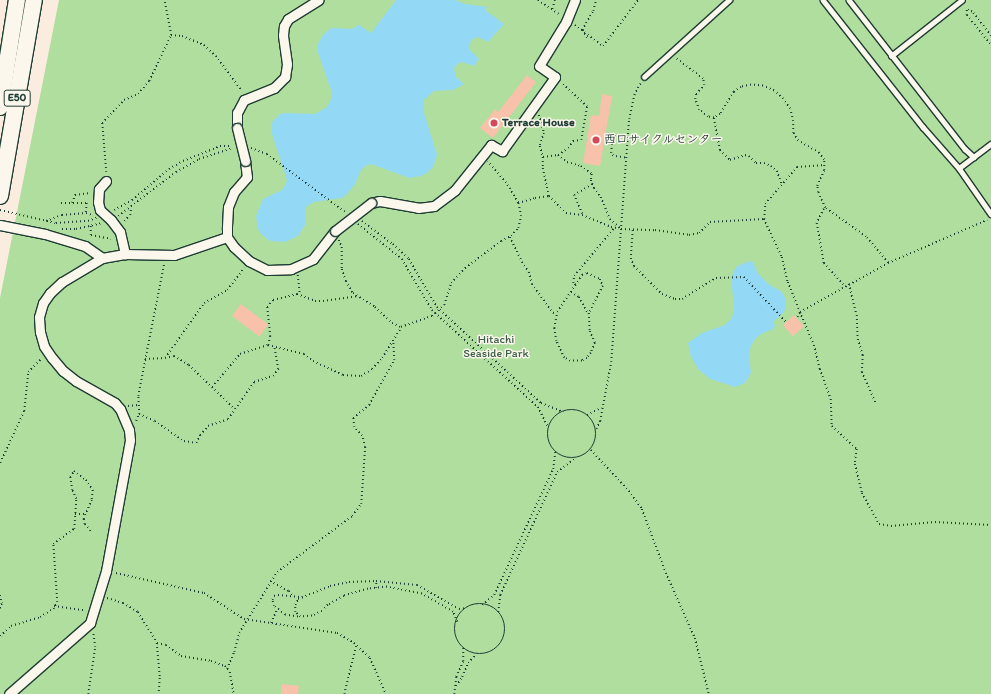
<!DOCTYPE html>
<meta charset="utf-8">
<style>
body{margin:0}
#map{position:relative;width:991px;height:694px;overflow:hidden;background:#faecdf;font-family:Itim,"Klee One",sans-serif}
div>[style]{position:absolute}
.green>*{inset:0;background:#b0de9e}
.water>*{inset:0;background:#93d9f5}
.building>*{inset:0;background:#f7c2a9;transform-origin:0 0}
.path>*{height:1.5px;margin-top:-0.75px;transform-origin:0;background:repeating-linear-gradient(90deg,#1f3d34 0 1px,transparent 0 4px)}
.path>.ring{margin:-0.75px;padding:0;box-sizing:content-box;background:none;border:1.5px solid #1f3d34;border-radius:50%}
.roads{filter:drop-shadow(1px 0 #1f3d34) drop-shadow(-1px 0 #1f3d34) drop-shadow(0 1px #1f3d34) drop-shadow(0 -1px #1f3d34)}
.lane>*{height:4.5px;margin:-2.25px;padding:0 2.25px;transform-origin:2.25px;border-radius:2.25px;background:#fbf7ec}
.street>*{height:9px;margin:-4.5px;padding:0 4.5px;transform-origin:4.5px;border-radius:4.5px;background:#fbf7ec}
.highway>*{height:16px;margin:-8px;padding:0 8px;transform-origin:8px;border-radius:8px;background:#fbf7ec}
.bridges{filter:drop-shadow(1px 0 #1f3d34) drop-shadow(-1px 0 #1f3d34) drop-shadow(0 1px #1f3d34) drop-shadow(0 -1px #1f3d34)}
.street-bridge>*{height:9px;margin:-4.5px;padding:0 4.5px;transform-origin:4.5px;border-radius:4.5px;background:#fbf7ec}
.dots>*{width:11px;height:11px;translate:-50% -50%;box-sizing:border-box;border:2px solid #fbf7ec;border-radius:50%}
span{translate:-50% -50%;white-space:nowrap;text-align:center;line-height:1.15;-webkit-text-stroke:3px #fbf7ec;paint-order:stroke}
.shield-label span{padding:1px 3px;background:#fbf7ec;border:1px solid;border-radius:3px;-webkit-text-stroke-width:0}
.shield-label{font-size:11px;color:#1f3d34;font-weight:700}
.poi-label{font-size:12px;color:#1f3d34;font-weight:700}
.left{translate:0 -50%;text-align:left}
.park-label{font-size:12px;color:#3c5d49}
</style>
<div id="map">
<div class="green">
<div style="clip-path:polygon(59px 0,991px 0,991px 694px,0 694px,0 298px)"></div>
</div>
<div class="water">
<div style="clip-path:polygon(396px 0,455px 0,465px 4px,487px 7px,485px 10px,504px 24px,488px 42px,478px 37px,471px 40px,469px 49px,479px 59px,474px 66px,462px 62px,457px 64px,454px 69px,456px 77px,464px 84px,453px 90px,434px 91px,424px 100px,424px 113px,437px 155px,433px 167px,428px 172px,421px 176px,409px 178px,371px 164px,367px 165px,361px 170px,355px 184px,347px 194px,342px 198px,314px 202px,307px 206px,305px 210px,305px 225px,298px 236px,285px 242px,270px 241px,261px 234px,258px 229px,256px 216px,263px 199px,282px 190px,286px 184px,287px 180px,272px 134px,271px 126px,273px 121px,280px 114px,285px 113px,315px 114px,327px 107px,331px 99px,331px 90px,317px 50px,317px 46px,323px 35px,331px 28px,352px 29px,359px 25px,371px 33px)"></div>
<div style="clip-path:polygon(749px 261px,753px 262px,757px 272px,768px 284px,782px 292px,786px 300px,786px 305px,784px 312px,773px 322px,775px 326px,773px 329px,761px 334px,755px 339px,751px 346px,749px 354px,751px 373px,745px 383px,735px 387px,710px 379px,699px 370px,691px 357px,688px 343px,702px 333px,725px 325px,732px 318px,734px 307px,731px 278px,736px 267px)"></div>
</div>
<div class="building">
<div style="clip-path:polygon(527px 75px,536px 82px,493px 138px,480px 128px,495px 109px,498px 112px)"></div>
<div style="clip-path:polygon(602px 94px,612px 96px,600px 166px,583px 163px,591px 115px,599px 116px)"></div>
<div style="left:241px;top:304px;width:34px;height:15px;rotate:37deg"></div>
<div style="left:794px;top:315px;width:15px;height:15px;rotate:48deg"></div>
<div style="clip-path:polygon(282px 684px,299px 686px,298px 694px,281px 694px)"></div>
</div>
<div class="path">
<div style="left:538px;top:0;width:25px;rotate:34deg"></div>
<div style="left:552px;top:9px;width:9px;rotate:-72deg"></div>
<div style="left:575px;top:25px;width:35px;rotate:37deg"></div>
<div style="left:603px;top:46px;width:58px;rotate:-52.7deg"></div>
<div style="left:171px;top:35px;width:11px;rotate:5deg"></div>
<div style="left:182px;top:36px;width:24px;rotate:22deg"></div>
<div style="left:204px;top:45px;width:16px;rotate:43deg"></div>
<div style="left:216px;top:56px;width:44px;rotate:53.4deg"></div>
<div style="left:991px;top:36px;width:31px;rotate:-128deg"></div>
<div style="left:972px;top:12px;width:5px;rotate:-158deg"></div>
<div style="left:967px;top:10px;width:5px;rotate:90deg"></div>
<div style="left:967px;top:15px;width:38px;rotate:51deg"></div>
<div style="left:587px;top:38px;width:9px;rotate:-122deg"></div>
<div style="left:582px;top:30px;width:22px;rotate:-60deg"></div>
<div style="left:593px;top:11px;width:11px;rotate:-75deg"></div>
<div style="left:539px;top:115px;width:19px;rotate:74deg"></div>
<div style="left:544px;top:133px;width:14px;rotate:107deg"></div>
<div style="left:540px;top:146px;width:11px;rotate:75deg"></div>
<div style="left:543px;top:157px;width:15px;rotate:-8deg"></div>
<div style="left:558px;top:155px;width:12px;rotate:-35deg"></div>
<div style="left:568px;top:148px;width:9px;rotate:-54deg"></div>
<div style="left:573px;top:141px;width:8px;rotate:-7deg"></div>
<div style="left:581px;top:140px;width:34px;rotate:-80deg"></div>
<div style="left:587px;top:107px;width:35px;rotate:-137deg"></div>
<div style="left:714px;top:118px;width:33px;rotate:79deg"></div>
<div style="left:720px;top:150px;width:14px;rotate:45deg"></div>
<div style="left:730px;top:160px;width:16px;rotate:-18deg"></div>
<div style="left:745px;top:155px;width:4px;rotate:14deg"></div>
<div style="left:749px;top:156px;width:10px;rotate:45deg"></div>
<div style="left:756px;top:163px;width:8px"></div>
<div style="left:764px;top:163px;width:8px;rotate:23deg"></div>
<div style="left:771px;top:166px;width:8px;rotate:40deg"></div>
<div style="left:777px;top:171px;width:15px;rotate:70deg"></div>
<div style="left:251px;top:148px;width:17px;rotate:21deg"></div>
<div style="left:267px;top:154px;width:97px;rotate:36.6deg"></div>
<div style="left:558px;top:155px;width:11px;rotate:38deg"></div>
<div style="left:567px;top:162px;width:15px;rotate:16deg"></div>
<div style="left:581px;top:166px;width:14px;rotate:36deg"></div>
<div style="left:592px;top:174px;width:6px;rotate:99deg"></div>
<div style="left:591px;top:180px;width:9px;rotate:69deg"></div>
<div style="left:594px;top:188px;width:11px;rotate:52deg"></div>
<div style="left:601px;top:197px;width:24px;rotate:68deg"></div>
<div style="left:610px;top:219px;width:15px;rotate:42deg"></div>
<div style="left:621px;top:229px;width:34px;rotate:2deg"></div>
<div style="left:655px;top:230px;width:34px;rotate:8deg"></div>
<div style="left:689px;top:235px;width:10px;rotate:-11deg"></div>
<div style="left:699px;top:233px;width:16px;rotate:-45deg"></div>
<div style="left:710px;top:222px;width:54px;rotate:-3.2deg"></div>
<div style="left:764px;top:219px;width:42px;rotate:64.7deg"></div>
<div style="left:782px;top:257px;width:26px;rotate:77deg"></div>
<div style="left:788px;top:282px;width:32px;rotate:68deg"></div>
<div style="left:800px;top:312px;width:101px;rotate:-29.1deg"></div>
<div style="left:888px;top:263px;width:34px;rotate:-130deg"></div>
<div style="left:866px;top:237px;width:50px;rotate:-144.7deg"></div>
<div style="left:825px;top:208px;width:17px;rotate:-114deg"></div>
<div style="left:818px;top:192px;width:6px;rotate:-99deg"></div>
<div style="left:817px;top:186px;width:17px;rotate:-66deg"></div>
<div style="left:824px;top:170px;width:10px;rotate:-90deg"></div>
<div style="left:824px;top:160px;width:9px;rotate:-126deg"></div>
<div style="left:819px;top:153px;width:24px;rotate:-150deg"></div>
<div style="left:798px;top:141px;width:9px;rotate:-122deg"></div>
<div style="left:793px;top:133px;width:12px;rotate:-90deg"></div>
<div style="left:793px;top:121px;width:12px;rotate:-104deg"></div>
<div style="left:790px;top:109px;width:12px;rotate:-125deg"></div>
<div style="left:783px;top:99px;width:12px;rotate:-138deg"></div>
<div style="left:774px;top:91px;width:12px;rotate:-156deg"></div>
<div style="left:763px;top:86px;width:12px;rotate:-175deg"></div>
<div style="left:751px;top:85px;width:10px;rotate:169deg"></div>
<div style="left:741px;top:87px;width:9px;rotate:144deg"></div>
<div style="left:734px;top:92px;width:26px;rotate:122deg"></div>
<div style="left:720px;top:114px;width:7px;rotate:146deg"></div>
<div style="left:714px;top:118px;width:6px;rotate:-171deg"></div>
<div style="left:708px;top:117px;width:11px;rotate:-142deg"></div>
<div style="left:699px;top:110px;width:12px;rotate:-110deg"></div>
<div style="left:695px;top:99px;width:5px;rotate:-79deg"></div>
<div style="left:696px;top:94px;width:12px;rotate:-48deg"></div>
<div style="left:704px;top:85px;width:6px;rotate:-99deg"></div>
<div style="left:703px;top:79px;width:35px;rotate:-143deg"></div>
<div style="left:543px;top:157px;width:11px;rotate:90deg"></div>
<div style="left:543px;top:168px;width:29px;rotate:78deg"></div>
<div style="left:549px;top:196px;width:24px;rotate:45deg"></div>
<div style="left:566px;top:213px;width:16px;rotate:7deg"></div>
<div style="left:582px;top:215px;width:31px;rotate:22deg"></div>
<div style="left:611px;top:227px;width:6px;rotate:9deg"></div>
<div style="left:625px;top:158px;width:12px;rotate:-171deg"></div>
<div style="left:613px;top:156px;width:4px;rotate:-124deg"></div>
<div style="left:611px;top:153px;width:15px;rotate:-86deg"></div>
<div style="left:612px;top:138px;width:4px;rotate:-34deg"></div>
<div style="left:615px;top:136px;width:12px;rotate:5deg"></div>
<div style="left:106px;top:172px;width:49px;rotate:-94.7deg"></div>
<div style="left:102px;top:123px;width:32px;rotate:-46deg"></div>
<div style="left:124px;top:100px;width:15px;rotate:-23deg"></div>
<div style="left:138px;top:94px;width:17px;rotate:-50deg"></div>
<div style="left:149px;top:81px;width:51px;rotate:-64.4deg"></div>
<div style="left:171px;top:35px;width:36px;rotate:-101deg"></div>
<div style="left:61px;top:203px;width:26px"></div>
<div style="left:87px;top:203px;width:10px;rotate:96deg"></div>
<div style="left:72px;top:203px;width:9px;rotate:-69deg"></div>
<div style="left:75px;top:195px;width:15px;rotate:-8deg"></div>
<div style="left:518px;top:203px;width:18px;rotate:-16deg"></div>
<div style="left:535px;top:198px;width:14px;rotate:-8deg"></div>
<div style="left:824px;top:209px;width:16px;rotate:117deg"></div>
<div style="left:817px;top:223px;width:41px;rotate:80.1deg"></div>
<div style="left:824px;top:263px;width:31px;rotate:48deg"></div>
<div style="left:0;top:210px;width:57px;rotate:13.1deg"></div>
<div style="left:56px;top:223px;width:32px;rotate:-4deg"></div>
<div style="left:88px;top:221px;width:9px;rotate:-21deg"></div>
<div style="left:114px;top:210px;width:21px;rotate:-29deg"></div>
<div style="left:132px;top:200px;width:48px;rotate:-40deg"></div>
<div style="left:169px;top:169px;width:16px;rotate:-30deg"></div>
<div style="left:183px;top:161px;width:40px;rotate:-22deg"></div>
<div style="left:220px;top:146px;width:11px"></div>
<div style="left:582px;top:214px;width:21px;rotate:-113deg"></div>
<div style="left:574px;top:195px;width:21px;rotate:-31deg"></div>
<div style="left:118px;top:216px;width:73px;rotate:-37.2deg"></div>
<div style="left:176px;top:172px;width:26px;rotate:-29deg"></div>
<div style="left:199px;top:159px;width:35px;rotate:-18deg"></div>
<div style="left:764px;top:219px;width:15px;rotate:-86deg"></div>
<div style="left:765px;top:204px;width:49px;rotate:-49.1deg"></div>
<div style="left:797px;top:167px;width:28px;rotate:-4deg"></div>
<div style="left:46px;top:221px;width:17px;rotate:-21deg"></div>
<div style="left:62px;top:215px;width:24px;rotate:-5deg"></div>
<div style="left:86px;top:213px;width:6px;rotate:18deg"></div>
<div style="left:124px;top:221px;width:8px;rotate:-45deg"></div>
<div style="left:130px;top:215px;width:7px;rotate:-82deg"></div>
<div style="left:362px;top:221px;width:39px;rotate:37deg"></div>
<div style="left:393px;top:244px;width:22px;rotate:43deg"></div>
<div style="left:409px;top:259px;width:56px;rotate:59.7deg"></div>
<div style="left:437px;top:307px;width:142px;rotate:42.7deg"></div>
<div style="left:541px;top:403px;width:24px;rotate:22deg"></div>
<div style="left:358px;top:224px;width:56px;rotate:38.5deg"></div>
<div style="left:402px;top:259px;width:59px;rotate:59.5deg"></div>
<div style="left:432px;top:310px;width:144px;rotate:42.5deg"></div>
<div style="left:538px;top:407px;width:22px;rotate:63deg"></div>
<div style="left:91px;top:226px;width:9px;rotate:90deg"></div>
<div style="left:91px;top:235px;width:20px;rotate:11deg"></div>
<div style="left:62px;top:229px;width:14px"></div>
<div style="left:76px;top:229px;width:27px;rotate:-13deg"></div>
<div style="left:633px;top:230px;width:28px;rotate:94deg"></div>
<div style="left:631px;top:258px;width:9px;rotate:69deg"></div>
<div style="left:634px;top:266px;width:40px;rotate:45deg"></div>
<div style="left:662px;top:294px;width:14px;rotate:21deg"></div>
<div style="left:675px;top:299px;width:7px"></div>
<div style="left:682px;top:299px;width:40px;rotate:-32deg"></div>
<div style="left:716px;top:278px;width:28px;rotate:-2deg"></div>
<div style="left:744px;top:277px;width:62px;rotate:47deg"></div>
<div style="left:510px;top:237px;width:28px;rotate:64deg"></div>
<div style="left:522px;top:262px;width:12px;rotate:55deg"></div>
<div style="left:529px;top:272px;width:12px;rotate:76deg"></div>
<div style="left:532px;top:284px;width:36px;rotate:54deg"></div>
<div style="left:553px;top:313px;width:4px;rotate:-14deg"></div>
<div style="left:339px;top:240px;width:8px;rotate:67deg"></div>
<div style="left:342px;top:247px;width:22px;rotate:90deg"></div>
<div style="left:342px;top:269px;width:13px;rotate:72deg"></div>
<div style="left:346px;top:281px;width:14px;rotate:60deg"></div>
<div style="left:353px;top:293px;width:26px;rotate:32deg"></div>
<div style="left:375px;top:307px;width:23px;rotate:43deg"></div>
<div style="left:392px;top:323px;width:10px;rotate:24deg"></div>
<div style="left:401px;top:327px;width:33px;rotate:-20deg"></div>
<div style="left:432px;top:316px;width:16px;rotate:-43deg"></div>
<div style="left:444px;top:305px;width:23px;rotate:-72deg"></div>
<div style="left:451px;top:283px;width:21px;rotate:-47deg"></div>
<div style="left:465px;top:268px;width:45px;rotate:-36.9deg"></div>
<div style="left:501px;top:241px;width:11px;rotate:-27deg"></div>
<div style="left:511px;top:236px;width:11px;rotate:-49deg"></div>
<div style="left:518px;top:228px;width:12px;rotate:-76deg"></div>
<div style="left:521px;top:216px;width:13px;rotate:-103deg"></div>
<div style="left:518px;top:203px;width:23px;rotate:-121deg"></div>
<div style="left:506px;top:183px;width:28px;rotate:-131deg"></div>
<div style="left:888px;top:263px;width:108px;rotate:-23.5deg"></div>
<div style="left:587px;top:273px;width:14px;rotate:25deg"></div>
<div style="left:600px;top:279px;width:8px;rotate:67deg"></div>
<div style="left:603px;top:286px;width:30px;rotate:117deg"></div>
<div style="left:589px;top:313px;width:18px;rotate:87deg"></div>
<div style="left:590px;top:331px;width:13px;rotate:67deg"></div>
<div style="left:595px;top:343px;width:11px;rotate:112deg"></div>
<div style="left:591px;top:353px;width:6px;rotate:129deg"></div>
<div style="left:587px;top:358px;width:6px;rotate:149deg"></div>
<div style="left:582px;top:361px;width:12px;rotate:180deg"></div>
<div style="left:570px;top:361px;width:7px;rotate:-153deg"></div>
<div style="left:564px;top:358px;width:19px;rotate:-115deg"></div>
<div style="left:556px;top:341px;width:13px;rotate:-99deg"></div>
<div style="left:554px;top:328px;width:16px;rotate:-79deg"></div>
<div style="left:557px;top:312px;width:45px;rotate:-56deg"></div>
<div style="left:582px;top:275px;width:5px;rotate:-22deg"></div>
<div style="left:298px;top:275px;width:18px;rotate:84deg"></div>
<div style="left:849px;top:284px;width:32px;rotate:76deg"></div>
<div style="left:857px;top:315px;width:24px;rotate:88deg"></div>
<div style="left:858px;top:339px;width:17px;rotate:73deg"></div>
<div style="left:863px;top:355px;width:17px;rotate:93deg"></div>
<div style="left:862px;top:372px;width:35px;rotate:66deg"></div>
<div style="left:575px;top:285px;width:3px;rotate:-135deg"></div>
<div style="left:573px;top:283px;width:7px;rotate:-82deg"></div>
<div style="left:574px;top:276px;width:62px;rotate:-50.2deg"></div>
<div style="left:571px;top:292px;width:9px;rotate:32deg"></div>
<div style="left:579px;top:297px;width:18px;rotate:61deg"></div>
<div style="left:797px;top:317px;width:6px;rotate:-59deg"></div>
<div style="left:800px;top:312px;width:36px;rotate:67deg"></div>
<div style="left:814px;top:345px;width:25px;rotate:76deg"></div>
<div style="left:820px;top:369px;width:32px;rotate:70deg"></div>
<div style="left:831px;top:399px;width:27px;rotate:88deg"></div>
<div style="left:832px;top:426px;width:34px;rotate:43deg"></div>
<div style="left:857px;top:449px;width:15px;rotate:98deg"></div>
<div style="left:855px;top:464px;width:30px;rotate:76deg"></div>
<div style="left:862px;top:493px;width:35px;rotate:61deg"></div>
<div style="left:879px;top:524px;width:12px;rotate:9deg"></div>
<div style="left:891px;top:526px;width:44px;rotate:-5.2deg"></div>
<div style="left:935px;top:522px;width:56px;rotate:3.1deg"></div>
<div style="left:268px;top:345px;width:37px;rotate:14deg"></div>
<div style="left:304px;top:354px;width:11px;rotate:38deg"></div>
<div style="left:313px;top:361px;width:33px;rotate:25deg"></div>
<div style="left:343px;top:375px;width:18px;rotate:3deg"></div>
<div style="left:361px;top:376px;width:13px;rotate:-32deg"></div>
<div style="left:372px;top:369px;width:15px;rotate:-48deg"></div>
<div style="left:382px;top:358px;width:36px;rotate:-58deg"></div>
<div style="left:165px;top:358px;width:9px;rotate:-13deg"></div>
<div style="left:174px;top:356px;width:17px;rotate:31deg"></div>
<div style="left:189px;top:365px;width:32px;rotate:44deg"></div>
<div style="left:212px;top:387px;width:43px;rotate:-49.7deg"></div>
<div style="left:240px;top:354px;width:29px;rotate:-18deg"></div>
<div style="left:268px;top:345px;width:9px;rotate:-77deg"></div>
<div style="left:270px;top:336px;width:29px;rotate:-96deg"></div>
<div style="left:267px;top:307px;width:9px;rotate:-49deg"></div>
<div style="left:273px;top:300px;width:25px;rotate:-14deg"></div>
<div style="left:297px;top:294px;width:19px;rotate:21deg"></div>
<div style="left:315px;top:301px;width:8px"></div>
<div style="left:323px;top:301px;width:34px;rotate:-8deg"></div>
<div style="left:145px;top:359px;width:20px;rotate:-3deg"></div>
<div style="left:165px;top:358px;width:67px;rotate:-54.7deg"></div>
<div style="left:204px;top:303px;width:26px;rotate:-29deg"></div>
<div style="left:227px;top:290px;width:28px;rotate:-52deg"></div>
<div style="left:212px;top:387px;width:32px;rotate:44deg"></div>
<div style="left:128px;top:406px;width:10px;rotate:-6deg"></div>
<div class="ring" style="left:548px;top:410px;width:46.5px;height:46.5px"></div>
<div style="left:139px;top:414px;width:17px;rotate:24deg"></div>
<div style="left:155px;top:421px;width:35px;rotate:35deg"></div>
<div style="left:184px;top:441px;width:12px;rotate:9deg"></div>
<div style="left:196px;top:443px;width:9px;rotate:-63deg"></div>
<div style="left:200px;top:435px;width:12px;rotate:-48deg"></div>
<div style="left:208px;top:426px;width:21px;rotate:-19deg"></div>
<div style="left:228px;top:419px;width:45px;rotate:-54.9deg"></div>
<div style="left:254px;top:382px;width:20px;rotate:-18deg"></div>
<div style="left:273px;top:376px;width:9px;rotate:-54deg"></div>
<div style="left:278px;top:369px;width:22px;rotate:-100deg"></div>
<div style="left:587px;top:415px;width:16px;rotate:-27deg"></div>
<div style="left:136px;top:421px;width:8px;rotate:-67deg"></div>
<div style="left:139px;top:414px;width:18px;rotate:-93deg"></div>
<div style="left:138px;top:396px;width:135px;rotate:-78.9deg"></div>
<div style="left:596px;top:429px;width:9px;rotate:-63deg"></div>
<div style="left:600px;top:421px;width:60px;rotate:-79.4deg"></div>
<div style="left:611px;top:362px;width:244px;rotate:-85.8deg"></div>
<div style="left:629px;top:119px;width:25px;rotate:-78deg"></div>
<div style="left:634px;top:95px;width:13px;rotate:-61deg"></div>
<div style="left:591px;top:450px;width:56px;rotate:47.2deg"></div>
<div style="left:629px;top:491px;width:22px;rotate:54deg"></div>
<div style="left:642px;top:509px;width:68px;rotate:69.4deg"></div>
<div style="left:666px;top:573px;width:71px;rotate:66deg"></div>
<div style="left:695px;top:638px;width:58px;rotate:76deg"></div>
<div style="left:0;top:463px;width:57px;rotate:-65.2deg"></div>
<div style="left:24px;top:411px;width:39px;rotate:-84deg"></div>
<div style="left:28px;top:372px;width:18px;rotate:-45deg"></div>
<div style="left:75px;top:514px;width:11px"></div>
<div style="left:116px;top:573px;width:90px;rotate:12.8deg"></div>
<div style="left:204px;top:593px;width:48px;rotate:33deg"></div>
<div style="left:244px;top:619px;width:94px;rotate:8.6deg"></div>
<div style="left:337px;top:633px;width:20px;rotate:30deg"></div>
<div style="left:354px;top:643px;width:22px;rotate:43deg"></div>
<div style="left:370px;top:658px;width:39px;rotate:66deg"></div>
<div style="left:270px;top:581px;width:21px;rotate:28deg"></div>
<div style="left:289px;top:591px;width:6px;rotate:51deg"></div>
<div style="left:376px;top:588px;width:7px;rotate:-90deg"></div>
<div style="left:0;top:595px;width:9px;rotate:77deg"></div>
<div style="left:2px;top:604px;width:5px;rotate:112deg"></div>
<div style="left:107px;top:598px;width:17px;rotate:17deg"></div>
<div style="left:123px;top:603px;width:17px;rotate:31deg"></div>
<div style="left:138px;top:612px;width:36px;rotate:58deg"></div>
<div style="left:157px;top:643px;width:35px;rotate:85deg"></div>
<div style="left:160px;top:678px;width:16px;rotate:94deg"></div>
<div class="ring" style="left:455px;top:604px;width:48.5px;height:48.5px"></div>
<div style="left:482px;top:605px;width:16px;rotate:-40deg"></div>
<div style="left:494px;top:595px;width:139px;rotate:-64.9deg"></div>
<div style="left:553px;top:469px;width:17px;rotate:-83deg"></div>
<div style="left:54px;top:606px;width:30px;rotate:8deg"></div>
<div style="left:498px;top:612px;width:17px;rotate:-83deg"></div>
<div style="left:500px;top:595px;width:136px;rotate:-65.1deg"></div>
<div style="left:557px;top:472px;width:21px;rotate:-37deg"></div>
<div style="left:298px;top:617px;width:13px;rotate:-171deg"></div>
<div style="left:285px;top:615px;width:14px;rotate:-141deg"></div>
<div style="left:274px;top:606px;width:6px;rotate:-108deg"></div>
<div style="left:272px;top:600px;width:4px;rotate:-63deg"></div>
<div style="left:274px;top:596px;width:4px;rotate:-14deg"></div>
<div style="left:278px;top:595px;width:25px;rotate:5deg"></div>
<div style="left:457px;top:622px;width:11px;rotate:-112deg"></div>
<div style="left:453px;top:612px;width:36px;rotate:-150deg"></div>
<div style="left:422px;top:594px;width:36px;rotate:-169deg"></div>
<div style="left:387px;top:587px;width:19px;rotate:174deg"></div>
<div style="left:368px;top:589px;width:25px;rotate:164deg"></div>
<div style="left:344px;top:596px;width:18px;rotate:151deg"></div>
<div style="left:328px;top:605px;width:8px;rotate:135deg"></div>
<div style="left:322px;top:611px;width:11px;rotate:153deg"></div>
<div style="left:312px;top:616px;width:12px;rotate:175deg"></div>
<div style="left:300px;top:617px;width:7px;rotate:-135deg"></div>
<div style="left:295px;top:612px;width:7px;rotate:-90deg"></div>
<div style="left:295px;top:605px;width:7px;rotate:-63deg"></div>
<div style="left:298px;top:599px;width:35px;rotate:-22deg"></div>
<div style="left:330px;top:586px;width:19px;rotate:-12deg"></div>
<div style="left:349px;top:582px;width:27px;rotate:-2deg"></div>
<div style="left:376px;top:581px;width:41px;rotate:5.6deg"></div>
<div style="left:417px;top:585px;width:48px;rotate:29.7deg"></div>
<div style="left:459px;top:609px;width:8px;rotate:-7deg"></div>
<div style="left:271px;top:623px;width:15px;rotate:-67deg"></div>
<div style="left:0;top:636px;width:15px;rotate:-42deg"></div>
<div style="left:11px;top:626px;width:30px;rotate:-17deg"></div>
<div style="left:40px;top:617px;width:15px;rotate:-32deg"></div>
<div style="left:53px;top:609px;width:8px;rotate:-60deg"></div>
<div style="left:57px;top:602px;width:58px;rotate:-93.9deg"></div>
<div style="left:53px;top:544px;width:26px;rotate:-36deg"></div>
<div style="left:74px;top:529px;width:30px;rotate:-86deg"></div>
<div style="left:76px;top:499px;width:10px;rotate:-114deg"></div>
<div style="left:72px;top:490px;width:13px;rotate:-99deg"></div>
<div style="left:70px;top:477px;width:7px;rotate:-56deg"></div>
<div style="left:74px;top:471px;width:15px;rotate:37deg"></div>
<div style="left:86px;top:480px;width:12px;rotate:55deg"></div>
<div style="left:93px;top:490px;width:10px;rotate:96deg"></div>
<div style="left:92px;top:500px;width:21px;rotate:113deg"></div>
<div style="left:84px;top:519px;width:5px;rotate:79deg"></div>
<div style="left:85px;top:524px;width:11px;rotate:49deg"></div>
<div style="left:157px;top:643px;width:9px;rotate:13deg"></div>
<div style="left:166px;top:645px;width:19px;rotate:36deg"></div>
<div style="left:181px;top:656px;width:30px;rotate:9deg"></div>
<div style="left:211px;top:661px;width:15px;rotate:20deg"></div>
<div style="left:225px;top:666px;width:8px;rotate:50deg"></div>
<div style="left:230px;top:672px;width:22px;rotate:80deg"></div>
<div style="left:227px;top:669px;width:18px;rotate:-68deg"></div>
<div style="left:234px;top:652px;width:20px;rotate:-75deg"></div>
<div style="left:239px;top:633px;width:72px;rotate:-58.1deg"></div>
<div style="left:277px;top:572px;width:94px;rotate:-36.7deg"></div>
<div style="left:352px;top:516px;width:15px;rotate:-53deg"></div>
<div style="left:361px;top:504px;width:57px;rotate:-86deg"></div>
<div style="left:365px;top:447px;width:11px;rotate:-105deg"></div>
<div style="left:362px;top:436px;width:12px;rotate:-132deg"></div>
<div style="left:354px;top:427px;width:9px;rotate:-96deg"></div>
<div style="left:353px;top:418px;width:21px;rotate:-39deg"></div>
<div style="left:369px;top:405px;width:51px;rotate:-60.9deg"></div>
<div style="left:394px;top:360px;width:19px;rotate:-93deg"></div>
<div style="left:456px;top:686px;width:11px;rotate:-56deg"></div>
<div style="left:462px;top:677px;width:15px;rotate:-67deg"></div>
<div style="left:468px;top:663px;width:12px;rotate:-48deg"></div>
<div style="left:88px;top:694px;width:48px;rotate:-81.5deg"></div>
<div style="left:95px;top:647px;width:15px;rotate:-98deg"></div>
<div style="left:344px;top:694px;width:49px;rotate:-76deg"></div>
<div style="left:454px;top:694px;width:17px;rotate:-83deg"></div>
<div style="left:456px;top:677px;width:17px;rotate:-66deg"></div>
<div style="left:463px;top:661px;width:14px;rotate:-90deg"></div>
</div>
<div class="roads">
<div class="lane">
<div style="left:823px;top:0;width:162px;rotate:51.8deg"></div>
<div style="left:923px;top:127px;width:55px;rotate:48.7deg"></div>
<div style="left:959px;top:168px;width:56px;rotate:55.2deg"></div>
<div style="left:849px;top:0;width:189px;rotate:52.1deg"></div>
<div style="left:965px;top:149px;width:12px;rotate:42deg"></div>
<div style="left:891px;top:56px;width:90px;rotate:-38.3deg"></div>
<div style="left:644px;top:77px;width:115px;rotate:-42.2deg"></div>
<div style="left:959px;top:168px;width:40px;rotate:-37deg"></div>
</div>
<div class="street">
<div style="left:237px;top:128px;width:15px;rotate:-90deg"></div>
<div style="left:237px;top:113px;width:15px;rotate:-62deg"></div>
<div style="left:244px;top:100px;width:32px;rotate:-22deg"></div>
<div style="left:274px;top:88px;width:16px;rotate:-45deg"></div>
<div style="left:285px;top:77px;width:13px;rotate:-81deg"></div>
<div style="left:287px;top:64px;width:29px;rotate:-98deg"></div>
<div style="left:283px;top:35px;width:9px;rotate:-84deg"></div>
<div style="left:284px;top:26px;width:8px;rotate:-60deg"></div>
<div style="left:288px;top:19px;width:36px;rotate:-32deg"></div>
<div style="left:245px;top:161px;width:16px;rotate:83deg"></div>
<div style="left:247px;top:177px;width:20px;rotate:131deg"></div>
<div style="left:234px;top:192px;width:16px;rotate:112deg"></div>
<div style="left:228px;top:207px;width:22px;rotate:93deg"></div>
<div style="left:227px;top:229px;width:8px;rotate:90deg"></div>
<div style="left:227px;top:237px;width:12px;rotate:55deg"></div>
<div style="left:234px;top:247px;width:21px;rotate:43deg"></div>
<div style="left:249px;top:261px;width:20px;rotate:27deg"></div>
<div style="left:267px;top:270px;width:24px;rotate:-2deg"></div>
<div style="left:291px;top:269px;width:24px;rotate:-24deg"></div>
<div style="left:313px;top:259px;width:36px;rotate:-52deg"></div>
<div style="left:106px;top:181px;width:11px;rotate:131deg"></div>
<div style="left:99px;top:189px;width:13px;rotate:94deg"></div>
<div style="left:98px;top:202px;width:8px;rotate:76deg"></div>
<div style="left:100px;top:210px;width:15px;rotate:42deg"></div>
<div style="left:111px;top:220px;width:15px;rotate:53deg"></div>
<div style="left:120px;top:232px;width:23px;rotate:77deg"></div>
<div style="left:371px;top:203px;width:9px;rotate:-13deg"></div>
<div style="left:380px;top:201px;width:39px;rotate:10deg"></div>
<div style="left:418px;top:208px;width:16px;rotate:-7deg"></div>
<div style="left:434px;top:206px;width:26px;rotate:-37deg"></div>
<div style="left:455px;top:190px;width:58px;rotate:-51.3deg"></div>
<div style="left:491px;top:145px;width:13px;rotate:29deg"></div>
<div style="left:502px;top:151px;width:91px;rotate:-54.4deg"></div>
<div style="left:555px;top:77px;width:19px;rotate:-145deg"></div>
<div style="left:539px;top:66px;width:52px;rotate:-58.5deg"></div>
<div style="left:566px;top:22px;width:24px;rotate:-68deg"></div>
<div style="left:0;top:225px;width:46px;rotate:11.3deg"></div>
<div style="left:45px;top:234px;width:42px;rotate:16.7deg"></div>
<div style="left:85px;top:246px;width:21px;rotate:35deg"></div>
<div style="left:102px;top:258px;width:23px;rotate:-10deg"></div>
<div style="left:125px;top:254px;width:49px;rotate:1.2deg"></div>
<div style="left:174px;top:255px;width:56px;rotate:-18.8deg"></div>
<div style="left:9px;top:694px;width:108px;rotate:-41.2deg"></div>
<div style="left:90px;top:623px;width:54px;rotate:-72.9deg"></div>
<div style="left:106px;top:571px;width:133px;rotate:-79.6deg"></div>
<div style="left:130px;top:440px;width:10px;rotate:-96deg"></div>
<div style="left:129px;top:430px;width:23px;rotate:-113deg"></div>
<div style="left:120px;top:409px;width:8px;rotate:-130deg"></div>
<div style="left:115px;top:403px;width:45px;rotate:-150.6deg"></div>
<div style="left:76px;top:381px;width:16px;rotate:-142deg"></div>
<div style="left:63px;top:371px;width:17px;rotate:-130deg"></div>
<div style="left:52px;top:358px;width:14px;rotate:-124deg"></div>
<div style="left:44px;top:346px;width:15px;rotate:-106deg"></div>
<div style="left:40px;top:332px;width:15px;rotate:-94deg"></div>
<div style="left:39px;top:317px;width:15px;rotate:-74deg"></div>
<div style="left:43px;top:303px;width:12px;rotate:-55deg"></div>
<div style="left:50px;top:293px;width:16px;rotate:-43deg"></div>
<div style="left:62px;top:282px;width:47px;rotate:-31deg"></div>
</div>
<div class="highway">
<div style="left:0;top:107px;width:108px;rotate:-81deg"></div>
<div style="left:0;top:196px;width:199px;rotate:-80.2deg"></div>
</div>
</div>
<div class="bridges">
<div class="street-bridge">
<div style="left:237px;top:128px;width:34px;rotate:76deg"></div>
<div style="left:335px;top:231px;width:46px;rotate:-37.9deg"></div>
</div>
</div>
<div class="dots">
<div style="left:494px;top:123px;background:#d1495b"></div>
<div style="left:596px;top:140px;background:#d1495b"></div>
</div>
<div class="shield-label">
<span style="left:17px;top:98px">E50</span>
</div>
<div class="poi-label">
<span class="left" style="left:502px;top:123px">Terrace House</span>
<span class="left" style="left:604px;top:140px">西口サイクルセンター</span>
</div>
<div class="park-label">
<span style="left:496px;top:347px">Hitachi<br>Seaside Park</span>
</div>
</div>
